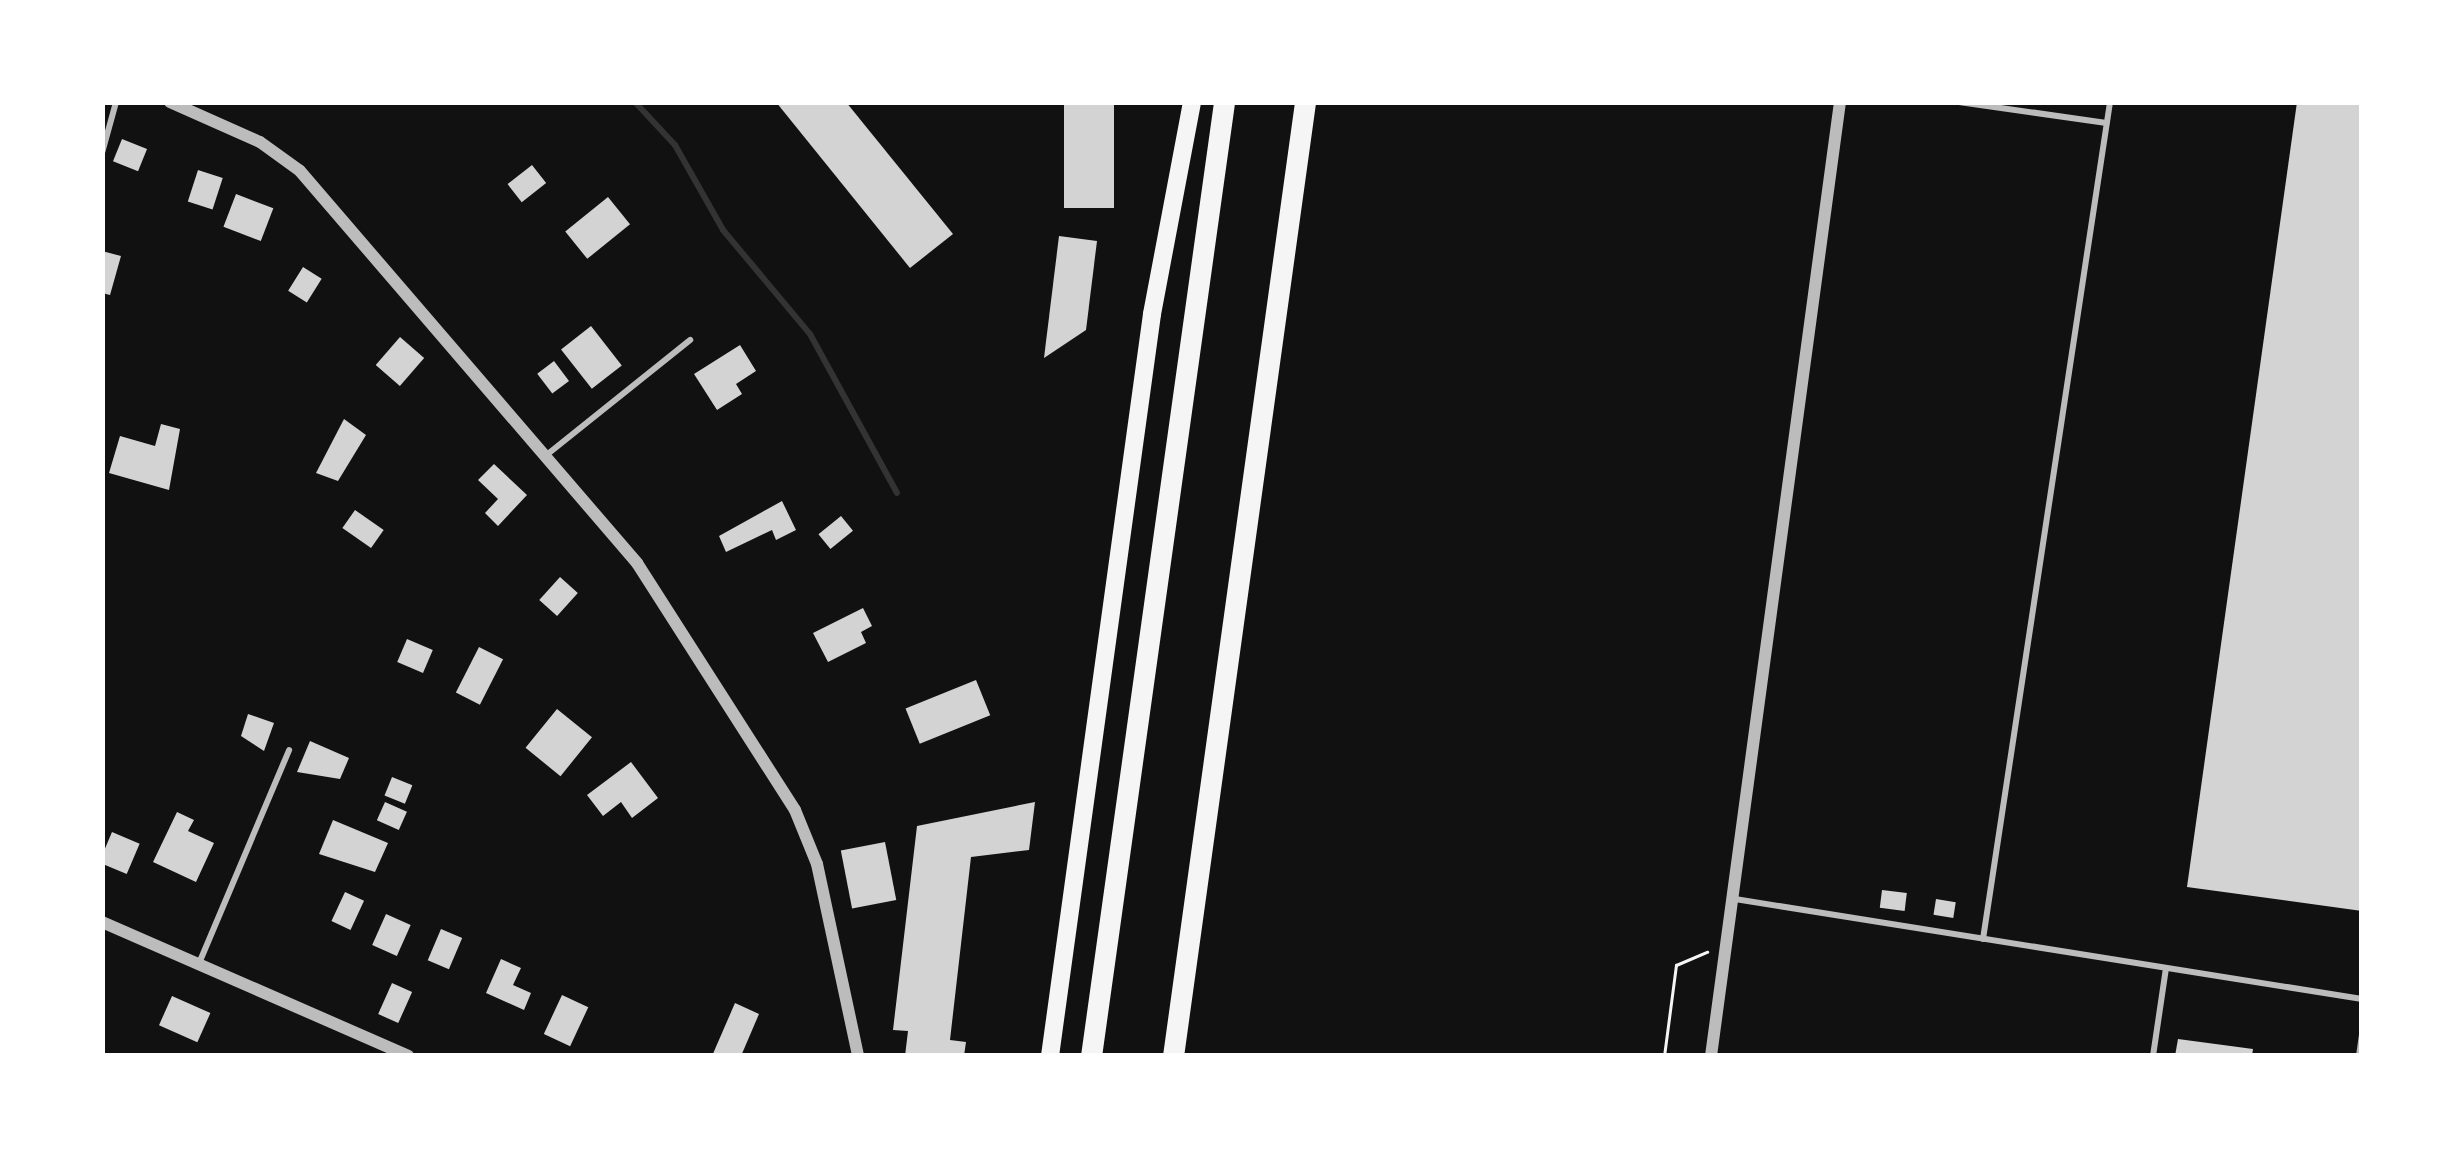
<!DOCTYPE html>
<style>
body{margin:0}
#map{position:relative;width:2464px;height:1158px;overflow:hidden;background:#111;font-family:Mulish,sans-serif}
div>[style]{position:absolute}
.stream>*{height:6px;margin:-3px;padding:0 3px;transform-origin:3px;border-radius:3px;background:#333}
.building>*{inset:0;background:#d3d3d3;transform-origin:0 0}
.path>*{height:3px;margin:-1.5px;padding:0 1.5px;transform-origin:1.5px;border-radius:1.5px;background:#f5f5f5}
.service>*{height:6px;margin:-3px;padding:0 3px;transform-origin:3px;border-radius:3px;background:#bcbcbc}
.minor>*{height:12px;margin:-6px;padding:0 6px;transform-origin:6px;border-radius:6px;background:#bcbcbc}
.secondary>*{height:18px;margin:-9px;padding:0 9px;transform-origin:9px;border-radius:9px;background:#f5f5f5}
.trunk>*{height:21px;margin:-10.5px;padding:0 10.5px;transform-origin:10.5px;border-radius:10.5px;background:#f5f5f5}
span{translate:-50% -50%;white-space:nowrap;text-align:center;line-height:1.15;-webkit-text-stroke:9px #fff;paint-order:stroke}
.frame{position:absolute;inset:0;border:105px solid #fff;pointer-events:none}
</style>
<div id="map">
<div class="stream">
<div style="left:635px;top:102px;width:59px;rotate:47.1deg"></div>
<div style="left:675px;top:145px;width:98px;rotate:60.5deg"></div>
<div style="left:723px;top:230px;width:136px;rotate:50.1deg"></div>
<div style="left:810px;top:334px;width:181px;rotate:61.3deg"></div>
</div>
<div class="building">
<div style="clip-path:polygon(776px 102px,846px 102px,953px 234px,910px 268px)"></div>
<div style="left:1064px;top:102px;width:50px;height:106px"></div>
<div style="clip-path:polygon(2297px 102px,2362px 102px,2362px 911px,2187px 887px)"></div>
<div style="left:122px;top:139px;width:27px;height:24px;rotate:22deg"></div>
<div style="left:532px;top:165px;width:23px;height:31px;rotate:52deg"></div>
<div style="left:198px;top:170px;width:26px;height:33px;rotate:18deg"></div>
<div style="left:236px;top:194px;width:40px;height:35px;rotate:21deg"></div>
<div style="left:608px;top:197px;width:35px;height:55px;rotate:51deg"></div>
<div style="clip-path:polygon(1059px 236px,1097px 241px,1086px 330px,1044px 358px)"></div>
<div style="clip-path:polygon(102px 251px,121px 256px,110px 295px,102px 293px)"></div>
<div style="left:303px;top:267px;width:22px;height:28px;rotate:32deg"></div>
<div style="left:591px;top:326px;width:50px;height:38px;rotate:52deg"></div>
<div style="left:400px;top:337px;width:32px;height:37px;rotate:41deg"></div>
<div style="clip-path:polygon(740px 345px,756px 371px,736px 384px,742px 394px,717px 410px,694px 374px)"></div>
<div style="left:554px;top:361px;width:25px;height:21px;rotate:53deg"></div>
<div style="clip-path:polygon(344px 419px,366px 435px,338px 481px,316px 473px)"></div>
<div style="clip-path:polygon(161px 424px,180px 429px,169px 490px,109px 473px,120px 436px,155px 446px)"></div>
<div style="clip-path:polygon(494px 464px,527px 495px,498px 526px,485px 513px,498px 499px,478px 480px)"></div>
<div style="clip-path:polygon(782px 501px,796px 530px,776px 540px,772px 530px,726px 552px,719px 536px)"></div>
<div style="left:355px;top:510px;width:35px;height:22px;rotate:35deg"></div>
<div style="left:841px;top:516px;width:19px;height:29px;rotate:51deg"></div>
<div style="left:560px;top:577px;width:24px;height:31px;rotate:42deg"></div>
<div style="clip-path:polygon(863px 608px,872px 626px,861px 632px,866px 643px,828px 662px,813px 633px)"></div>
<div style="left:407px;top:639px;width:28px;height:25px;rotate:23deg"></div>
<div style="left:479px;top:647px;width:27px;height:51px;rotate:27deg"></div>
<div style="left:976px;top:680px;width:38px;height:76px;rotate:68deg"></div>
<div style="left:557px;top:709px;width:45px;height:50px;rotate:39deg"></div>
<div style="clip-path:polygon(248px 714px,274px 723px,264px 751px,241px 736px)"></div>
<div style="clip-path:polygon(310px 741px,349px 758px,340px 779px,297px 772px)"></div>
<div style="clip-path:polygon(631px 762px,658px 798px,632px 818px,621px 802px,603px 816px,587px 795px)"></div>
<div style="left:392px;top:777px;width:22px;height:20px;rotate:22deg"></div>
<div style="left:385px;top:802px;width:24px;height:20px;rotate:24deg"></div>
<div style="clip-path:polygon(1035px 802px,1029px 850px,971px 857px,950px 1040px,966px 1042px,964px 1056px,905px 1056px,908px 1031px,893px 1030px,917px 826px)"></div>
<div style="clip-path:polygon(177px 812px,194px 820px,188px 831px,214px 843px,196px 882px,153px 862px)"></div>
<div style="clip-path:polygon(333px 820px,388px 843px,375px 872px,319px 854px)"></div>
<div style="left:112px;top:832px;width:30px;height:33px;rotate:23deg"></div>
<div style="left:885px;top:842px;width:59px;height:45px;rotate:79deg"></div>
<div style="left:1882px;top:890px;width:25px;height:18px;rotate:7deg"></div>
<div style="left:345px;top:892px;width:21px;height:32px;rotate:25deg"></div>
<div style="left:1936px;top:899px;width:20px;height:16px;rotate:9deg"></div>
<div style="left:386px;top:914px;width:27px;height:34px;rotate:24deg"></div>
<div style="left:441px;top:929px;width:23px;height:34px;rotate:23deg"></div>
<div style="clip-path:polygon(501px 959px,521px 968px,513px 985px,531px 993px,524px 1010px,486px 993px)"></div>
<div style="left:392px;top:983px;width:22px;height:34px;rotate:24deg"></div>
<div style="left:562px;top:995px;width:29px;height:43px;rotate:25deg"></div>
<div style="left:172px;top:996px;width:42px;height:32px;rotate:24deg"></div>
<div style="clip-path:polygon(735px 1003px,759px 1014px,741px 1056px,712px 1056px)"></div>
<div style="clip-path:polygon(2178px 1039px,2253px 1049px,2252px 1056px,2175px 1056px)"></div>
</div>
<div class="path">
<div style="left:1664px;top:1056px;width:92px;rotate:-82.5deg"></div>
<div style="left:1676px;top:965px;width:34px;rotate:-23deg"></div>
</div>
<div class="service">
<div style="left:1959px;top:102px;width:149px;rotate:8.1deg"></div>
<div style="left:102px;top:153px;width:53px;rotate:-74.6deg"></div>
<div style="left:549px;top:453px;width:181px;rotate:-38.7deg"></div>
<div style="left:1735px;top:899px;width:635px;rotate:9.06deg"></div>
<div style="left:1983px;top:939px;width:847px;rotate:-81.37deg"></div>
<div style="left:200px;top:961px;width:229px;rotate:-67.1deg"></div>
<div style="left:2153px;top:1056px;width:89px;rotate:-81.6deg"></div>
<div style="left:2359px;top:1056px;width:21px;rotate:-82deg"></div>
</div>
<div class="minor">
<div style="left:170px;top:102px;width:98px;rotate:24deg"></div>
<div style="left:260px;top:142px;width:49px;rotate:35.9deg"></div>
<div style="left:300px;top:171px;width:517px;rotate:49.31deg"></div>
<div style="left:637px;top:563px;width:293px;rotate:57.4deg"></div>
<div style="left:795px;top:810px;width:58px;rotate:67.8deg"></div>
<div style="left:817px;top:864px;width:196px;rotate:77.9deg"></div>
<div style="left:102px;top:922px;width:334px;rotate:23.6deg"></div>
<div style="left:1711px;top:1056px;width:963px;rotate:-82.3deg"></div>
</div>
<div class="secondary">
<div style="left:1050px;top:1056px;width:749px;rotate:-82.17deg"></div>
<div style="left:1152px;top:314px;width:216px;rotate:-79.3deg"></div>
</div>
<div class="trunk">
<div style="left:1091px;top:1056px;width:963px;rotate:-82.06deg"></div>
<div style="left:1173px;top:1056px;width:963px;rotate:-82.12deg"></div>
</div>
<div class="frame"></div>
</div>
